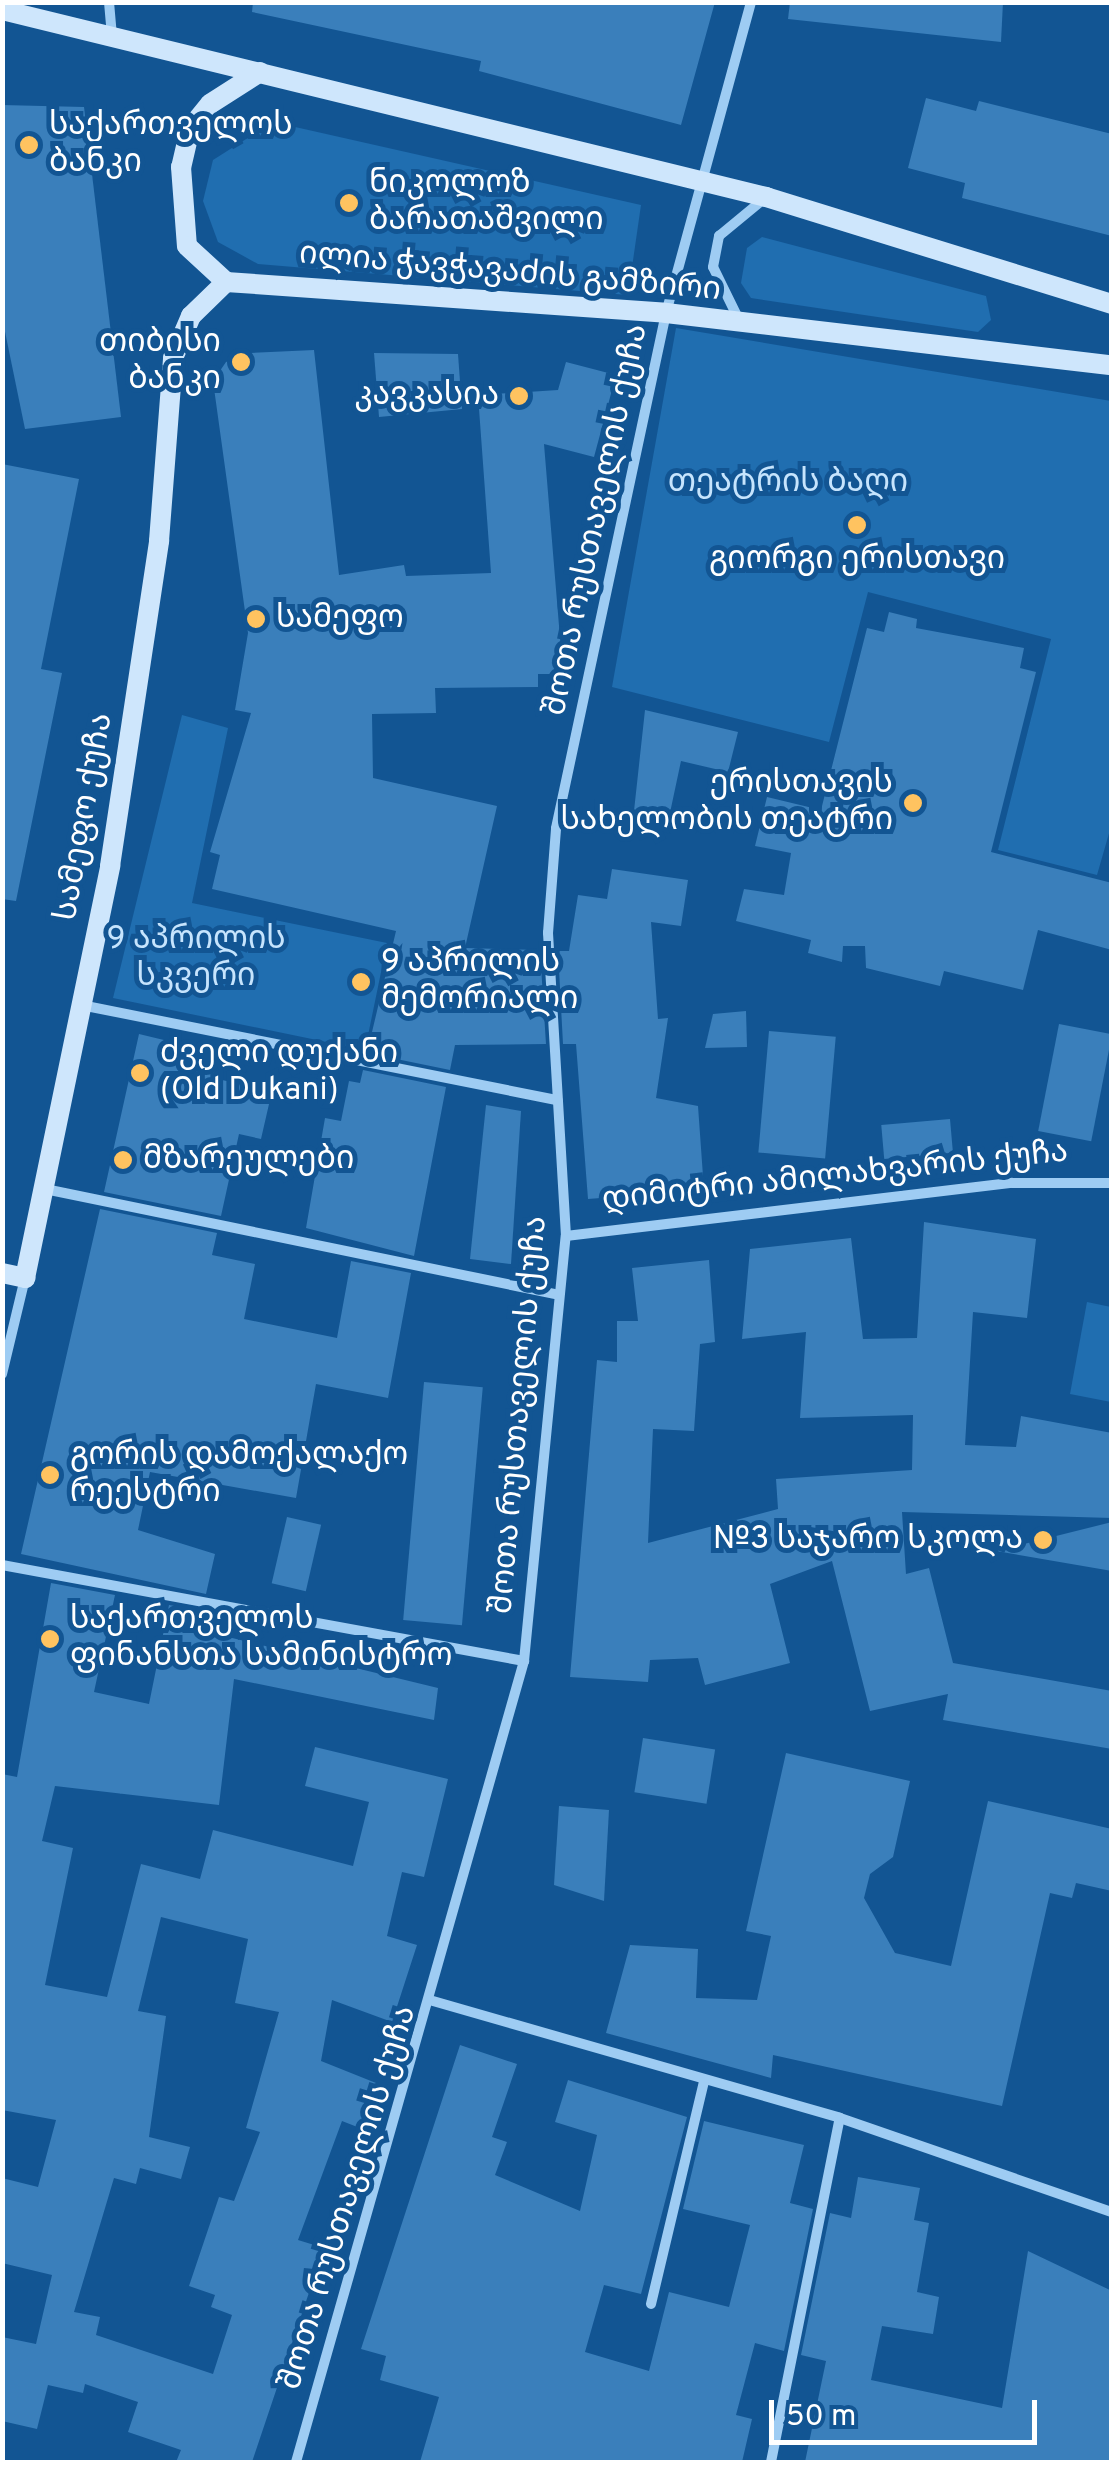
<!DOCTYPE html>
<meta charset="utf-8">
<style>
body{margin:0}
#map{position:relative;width:1114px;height:2465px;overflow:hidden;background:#125593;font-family:Overpass,"Noto Sans Georgian",sans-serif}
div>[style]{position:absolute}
.green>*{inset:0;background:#206eb0}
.building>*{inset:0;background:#3a7fbb;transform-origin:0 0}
.street>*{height:10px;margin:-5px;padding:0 5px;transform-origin:5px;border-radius:5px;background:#9eccf3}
.secondary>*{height:20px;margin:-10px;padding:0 10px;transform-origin:10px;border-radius:10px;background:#cee6fc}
.dots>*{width:28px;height:28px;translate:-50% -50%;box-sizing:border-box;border:5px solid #125593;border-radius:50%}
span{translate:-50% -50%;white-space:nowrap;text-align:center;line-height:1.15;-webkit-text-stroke:10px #125593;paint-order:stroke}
.poi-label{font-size:32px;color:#fff}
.left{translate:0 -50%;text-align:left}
.right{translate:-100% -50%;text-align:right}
.street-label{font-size:32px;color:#fff}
.park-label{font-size:32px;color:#c6e4fd}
.frame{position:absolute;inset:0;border:5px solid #fff;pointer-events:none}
.scale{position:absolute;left:769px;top:2400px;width:268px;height:45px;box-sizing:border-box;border:5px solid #fff;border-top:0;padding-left:12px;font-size:30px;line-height:35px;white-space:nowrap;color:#fff;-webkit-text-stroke:8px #125593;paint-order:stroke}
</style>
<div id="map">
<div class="green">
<div style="clip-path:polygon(273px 122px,641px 205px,628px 295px,258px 264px,218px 242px,203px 201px,213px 160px)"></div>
<div style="clip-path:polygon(762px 237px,986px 296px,991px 320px,978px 332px,751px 298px,741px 283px,747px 248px)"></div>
<div style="clip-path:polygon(676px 328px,1111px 401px,1112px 823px,1097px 875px,998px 850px,1051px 639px,868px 592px,829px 742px,612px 687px)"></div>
<div style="clip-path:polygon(182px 715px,228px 728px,192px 903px,387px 943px,365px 1050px,113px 998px)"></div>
<div style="clip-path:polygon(1087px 1302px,1111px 1307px,1111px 1402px,1070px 1394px)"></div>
</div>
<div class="building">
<div style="clip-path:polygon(253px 2px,715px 2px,681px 125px,479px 71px,481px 61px,252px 12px)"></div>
<div style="clip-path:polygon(790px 2px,1003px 2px,1001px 42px,788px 19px)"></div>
<div style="clip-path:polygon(926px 98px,976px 111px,979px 101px,1112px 134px,1112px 236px,962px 198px,965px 183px,908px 168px)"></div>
<div style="clip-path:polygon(2px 105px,84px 107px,121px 417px,25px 429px,2px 317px)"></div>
<div style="clip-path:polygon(314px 350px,339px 575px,404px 565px,406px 576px,491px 573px,478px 395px,558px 390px,566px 362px,616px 375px,594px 457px,544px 444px,563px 674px,538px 674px,538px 687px,435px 688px,436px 713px,372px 714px,373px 778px,497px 806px,465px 948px,540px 950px,546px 1044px,455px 1045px,450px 1070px,367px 1053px,396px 931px,212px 889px,220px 855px,210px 852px,251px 713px,235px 710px,248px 633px,213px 381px,226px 362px,250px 353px)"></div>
<div style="clip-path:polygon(374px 353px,458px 354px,462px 409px,379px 417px)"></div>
<div style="clip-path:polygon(2px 464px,79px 479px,41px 669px,62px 673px,16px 901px,2px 899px)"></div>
<div style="clip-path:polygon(889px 612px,917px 619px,916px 628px,1024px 648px,1020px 668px,1036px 672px,991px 852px,1112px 883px,1112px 950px,1038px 930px,1023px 990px,944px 971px,940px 986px,866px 968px,865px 946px,843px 946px,842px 962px,808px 953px,811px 940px,736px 921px,744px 889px,784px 895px,791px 853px,755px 846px,767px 797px,821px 810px,867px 628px,884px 632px)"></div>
<div style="clip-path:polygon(645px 710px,738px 732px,728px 772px,681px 761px,667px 827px,633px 820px)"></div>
<div style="clip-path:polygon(612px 869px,688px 880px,681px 926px,651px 922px,658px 1019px,668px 1018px,656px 1098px,698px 1106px,704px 1190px,588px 1199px,576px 1044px,563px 1044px,558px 951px,569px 951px,578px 895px,607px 899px)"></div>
<div style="clip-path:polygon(746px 1011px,747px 1047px,705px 1048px,713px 1014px)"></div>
<div style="left:1059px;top:1024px;width:54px;height:109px;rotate:11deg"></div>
<div style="left:769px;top:1031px;width:67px;height:122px;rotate:5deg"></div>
<div style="clip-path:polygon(139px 1034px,218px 1053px,213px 1078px,272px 1091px,261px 1139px,239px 1134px,221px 1216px,104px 1192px)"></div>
<div style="clip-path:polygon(363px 1070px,446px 1087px,414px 1256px,306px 1228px,325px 1118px,341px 1121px,349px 1081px,360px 1083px)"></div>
<div style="clip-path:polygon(486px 1105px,521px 1111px,511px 1264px,470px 1259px)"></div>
<div style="left:950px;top:1119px;width:34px;height:69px;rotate:85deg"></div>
<div style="clip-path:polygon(100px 1209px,217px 1233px,212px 1255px,255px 1264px,244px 1319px,337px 1338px,351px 1261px,411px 1273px,388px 1398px,316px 1384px,296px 1498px,150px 1472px,138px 1530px,215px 1554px,206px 1594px,21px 1554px)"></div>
<div style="clip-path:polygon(924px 1222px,1036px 1239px,1027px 1318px,973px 1312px,965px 1445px,1016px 1447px,1021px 1416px,1112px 1433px,1112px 1518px,902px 1512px,906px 1574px,929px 1568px,953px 1663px,1112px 1691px,1112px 1749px,943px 1720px,948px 1694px,870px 1711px,832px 1561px,770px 1584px,790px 1663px,705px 1685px,698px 1658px,650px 1660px,648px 1682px,570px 1677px,597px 1360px,617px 1362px,617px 1321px,638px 1321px,632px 1268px,709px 1260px,715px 1342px,700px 1344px,694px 1431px,653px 1429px,648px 1543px,778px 1509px,776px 1479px,912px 1470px,913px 1415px,800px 1418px,806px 1332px,742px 1339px,750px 1249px,851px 1238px,863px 1339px,917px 1338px)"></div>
<div style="left:424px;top:1382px;width:59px;height:239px;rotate:5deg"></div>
<div style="left:287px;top:1517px;width:35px;height:68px;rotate:13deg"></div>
<div style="clip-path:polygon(1112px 1522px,1112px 1571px,996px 1551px)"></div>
<div style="clip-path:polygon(evenodd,51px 1583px,115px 1595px,94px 1692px,149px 1704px,169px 1605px,203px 1611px,199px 1630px,438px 1688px,434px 1720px,234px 1679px,219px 1805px,55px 1786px,42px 1841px,73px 1848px,45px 1985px,107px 1997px,141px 1864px,200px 1879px,213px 1830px,353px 1866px,369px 1802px,305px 1786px,315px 1747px,448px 1779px,424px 1877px,402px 1872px,387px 1936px,417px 1945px,392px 2022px,332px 2000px,321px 2061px,381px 2085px,365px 2130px,342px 2121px,298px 2240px,324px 2248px,252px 2462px,176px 2462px,181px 2450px,128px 2432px,138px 2402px,85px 2384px,83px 2393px,48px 2385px,37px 2429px,2px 2421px,2px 2337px,36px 2344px,52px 2275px,2px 2263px,2px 2178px,38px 2187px,56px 2120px,2px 2110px,2px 1774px,17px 1777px,51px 1583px,161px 1917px,248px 1939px,235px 2003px,279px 2012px,246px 2128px,260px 2132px,234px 2201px,219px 2197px,189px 2286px,215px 2295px,211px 2307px,232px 2315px,213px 2374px,96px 2335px,100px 2317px,74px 2312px,114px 2178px,136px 2184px,140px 2168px,181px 2179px,190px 2147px,149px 2137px,166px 2016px,138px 2011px,161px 1917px)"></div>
<div style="left:643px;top:1738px;width:73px;height:55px;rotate:9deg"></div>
<div style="clip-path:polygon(786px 1753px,910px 1781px,893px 1857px,870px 1874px,864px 1898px,895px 1953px,951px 1966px,988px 1801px,1112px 1829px,1112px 1891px,1076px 1883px,1072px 1898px,1050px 1893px,1002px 2106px,773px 2055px,771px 2078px,606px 2033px,630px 1945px,698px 1949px,696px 1998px,757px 2000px,771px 1936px,746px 1931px)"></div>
<div style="clip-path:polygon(559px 1806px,609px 1810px,604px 1901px,554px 1885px)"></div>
<div style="clip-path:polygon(460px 2045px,517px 2064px,492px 2137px,507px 2142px,495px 2175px,580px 2211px,597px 2135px,555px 2122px,568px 2080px,687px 2117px,641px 2294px,604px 2285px,585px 2352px,649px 2371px,669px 2292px,729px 2307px,750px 2225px,683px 2209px,704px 2121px,804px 2145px,790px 2203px,813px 2209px,784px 2351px,755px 2343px,736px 2415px,752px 2419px,742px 2462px,420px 2462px,439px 2397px,380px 2380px,386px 2356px,361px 2349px)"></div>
<div style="clip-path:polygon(858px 2177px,920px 2188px,914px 2220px,929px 2223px,917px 2292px,939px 2297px,933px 2334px,882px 2326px,871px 2380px,1002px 2408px,1028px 2251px,1112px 2291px,1112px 2462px,805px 2462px,826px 2361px,801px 2355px,830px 2213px,851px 2218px)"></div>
</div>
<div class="street">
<div style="left:109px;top:2px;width:34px;rotate:85deg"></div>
<div style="left:739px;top:320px;width:59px;rotate:-116.1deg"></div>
<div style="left:713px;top:267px;width:32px;rotate:-79deg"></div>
<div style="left:719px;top:236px;width:60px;rotate:-39.6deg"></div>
<div style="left:81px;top:1005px;width:486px;rotate:11.3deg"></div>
<div style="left:45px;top:1189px;width:521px;rotate:11.63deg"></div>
<div style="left:566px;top:1236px;width:449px;rotate:-6.8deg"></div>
<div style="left:1012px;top:1183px;width:100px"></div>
<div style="left:2px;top:1374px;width:99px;rotate:-76.5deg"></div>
<div style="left:2px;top:1565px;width:531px;rotate:10.42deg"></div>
<div style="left:433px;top:2001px;width:423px;rotate:16deg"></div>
<div style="left:840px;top:2118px;width:288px;rotate:19.1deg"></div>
<div style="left:651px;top:2304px;width:228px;rotate:-76.6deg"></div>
<div style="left:296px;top:2462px;width:833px;rotate:-74.11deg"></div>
<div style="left:524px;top:1661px;width:427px;rotate:-84.4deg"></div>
<div style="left:566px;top:1236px;width:304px;rotate:-93.4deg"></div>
<div style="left:548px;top:933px;width:105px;rotate:-85.6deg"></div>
<div style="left:556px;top:828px;width:527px;rotate:-77.94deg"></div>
<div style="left:666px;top:313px;width:322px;rotate:-74.7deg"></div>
<div style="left:771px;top:2462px;width:351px;rotate:-78.7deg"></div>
</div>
<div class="secondary">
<div style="left:2px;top:10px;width:787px;rotate:13.75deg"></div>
<div style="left:766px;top:197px;width:362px;rotate:17.2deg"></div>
<div style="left:260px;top:72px;width:59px;rotate:147.4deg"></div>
<div style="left:210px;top:104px;width:32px;rotate:129deg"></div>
<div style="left:190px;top:129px;width:39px;rotate:103deg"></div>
<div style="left:181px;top:167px;width:79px;rotate:85.7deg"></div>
<div style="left:187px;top:246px;width:53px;rotate:42.7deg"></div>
<div style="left:226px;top:282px;width:441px;rotate:4deg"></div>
<div style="left:666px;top:313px;width:449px;rotate:6.7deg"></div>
<div style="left:2px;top:1273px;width:24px;rotate:12deg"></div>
<div style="left:25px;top:1278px;width:421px;rotate:-78.3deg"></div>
<div style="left:110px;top:866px;width:329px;rotate:-81.4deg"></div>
<div style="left:159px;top:541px;width:184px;rotate:-85.6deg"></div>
<div style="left:173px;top:358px;width:46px;rotate:-66.8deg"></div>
<div style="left:191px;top:316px;width:49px;rotate:-44.2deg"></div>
</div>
<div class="dots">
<div style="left:29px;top:145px;background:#ffc360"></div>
<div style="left:349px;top:203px;background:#ffc360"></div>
<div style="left:241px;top:362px;background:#ffc360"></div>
<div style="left:519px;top:396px;background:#ffc360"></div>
<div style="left:857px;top:525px;background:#ffc360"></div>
<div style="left:256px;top:619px;background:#ffc360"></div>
<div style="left:913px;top:803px;background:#ffc360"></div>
<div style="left:361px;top:982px;background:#ffc360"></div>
<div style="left:140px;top:1073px;background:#ffc360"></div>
<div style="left:123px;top:1160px;background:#ffc360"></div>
<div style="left:50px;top:1475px;background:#ffc360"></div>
<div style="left:1043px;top:1540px;background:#ffc360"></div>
<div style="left:50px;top:1639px;background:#ffc360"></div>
</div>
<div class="poi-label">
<span class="left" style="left:49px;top:145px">საქართველოს<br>ბანკი</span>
<span class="left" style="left:369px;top:203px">ნიკოლოზ<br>ბარათაშვილი</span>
<span class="right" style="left:221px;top:362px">თიბისი<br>ბანკი</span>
<span class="right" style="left:499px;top:396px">კავკასია</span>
<span style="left:857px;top:560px">გიორგი ერისთავი</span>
<span class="left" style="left:276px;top:619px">სამეფო</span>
<span class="right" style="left:893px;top:803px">ერისთავის<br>სახელობის თეატრი</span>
<span class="left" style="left:381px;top:982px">9 აპრილის<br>მემორიალი</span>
<span class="left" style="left:160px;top:1073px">ძველი დუქანი<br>(Old Dukani)</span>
<span class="left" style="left:143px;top:1160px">მზარეულები</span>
<span class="left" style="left:70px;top:1475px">გორის დამოქალაქო<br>რეესტრი</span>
<span class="right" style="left:1023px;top:1540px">№3 საჯარო სკოლა</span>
<span class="left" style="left:70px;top:1639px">საქართველოს<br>ფინანსთა სამინისტრო</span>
</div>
<div class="street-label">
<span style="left:510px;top:273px;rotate:5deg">ილია ჭავჭავაძის გამზირი</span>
<span style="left:597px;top:520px;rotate:-78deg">შოთა რუსთაველის ქუჩა</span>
<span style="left:85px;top:817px;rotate:-80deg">სამეფო ქუჩა</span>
<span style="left:835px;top:1177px;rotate:-6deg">დიმიტრი ამილახვარის ქუჩა</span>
<span style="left:520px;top:1415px;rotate:-85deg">შოთა რუსთაველის ქუჩა</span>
<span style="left:349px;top:2198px;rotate:-73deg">შოთა რუსთაველის ქუჩა</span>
</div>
<div class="park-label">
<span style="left:788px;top:483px">თეატრის ბაღი</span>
<span style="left:196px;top:959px">9 აპრილის<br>სკვერი</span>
</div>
<div class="frame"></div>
<div class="scale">50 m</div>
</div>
